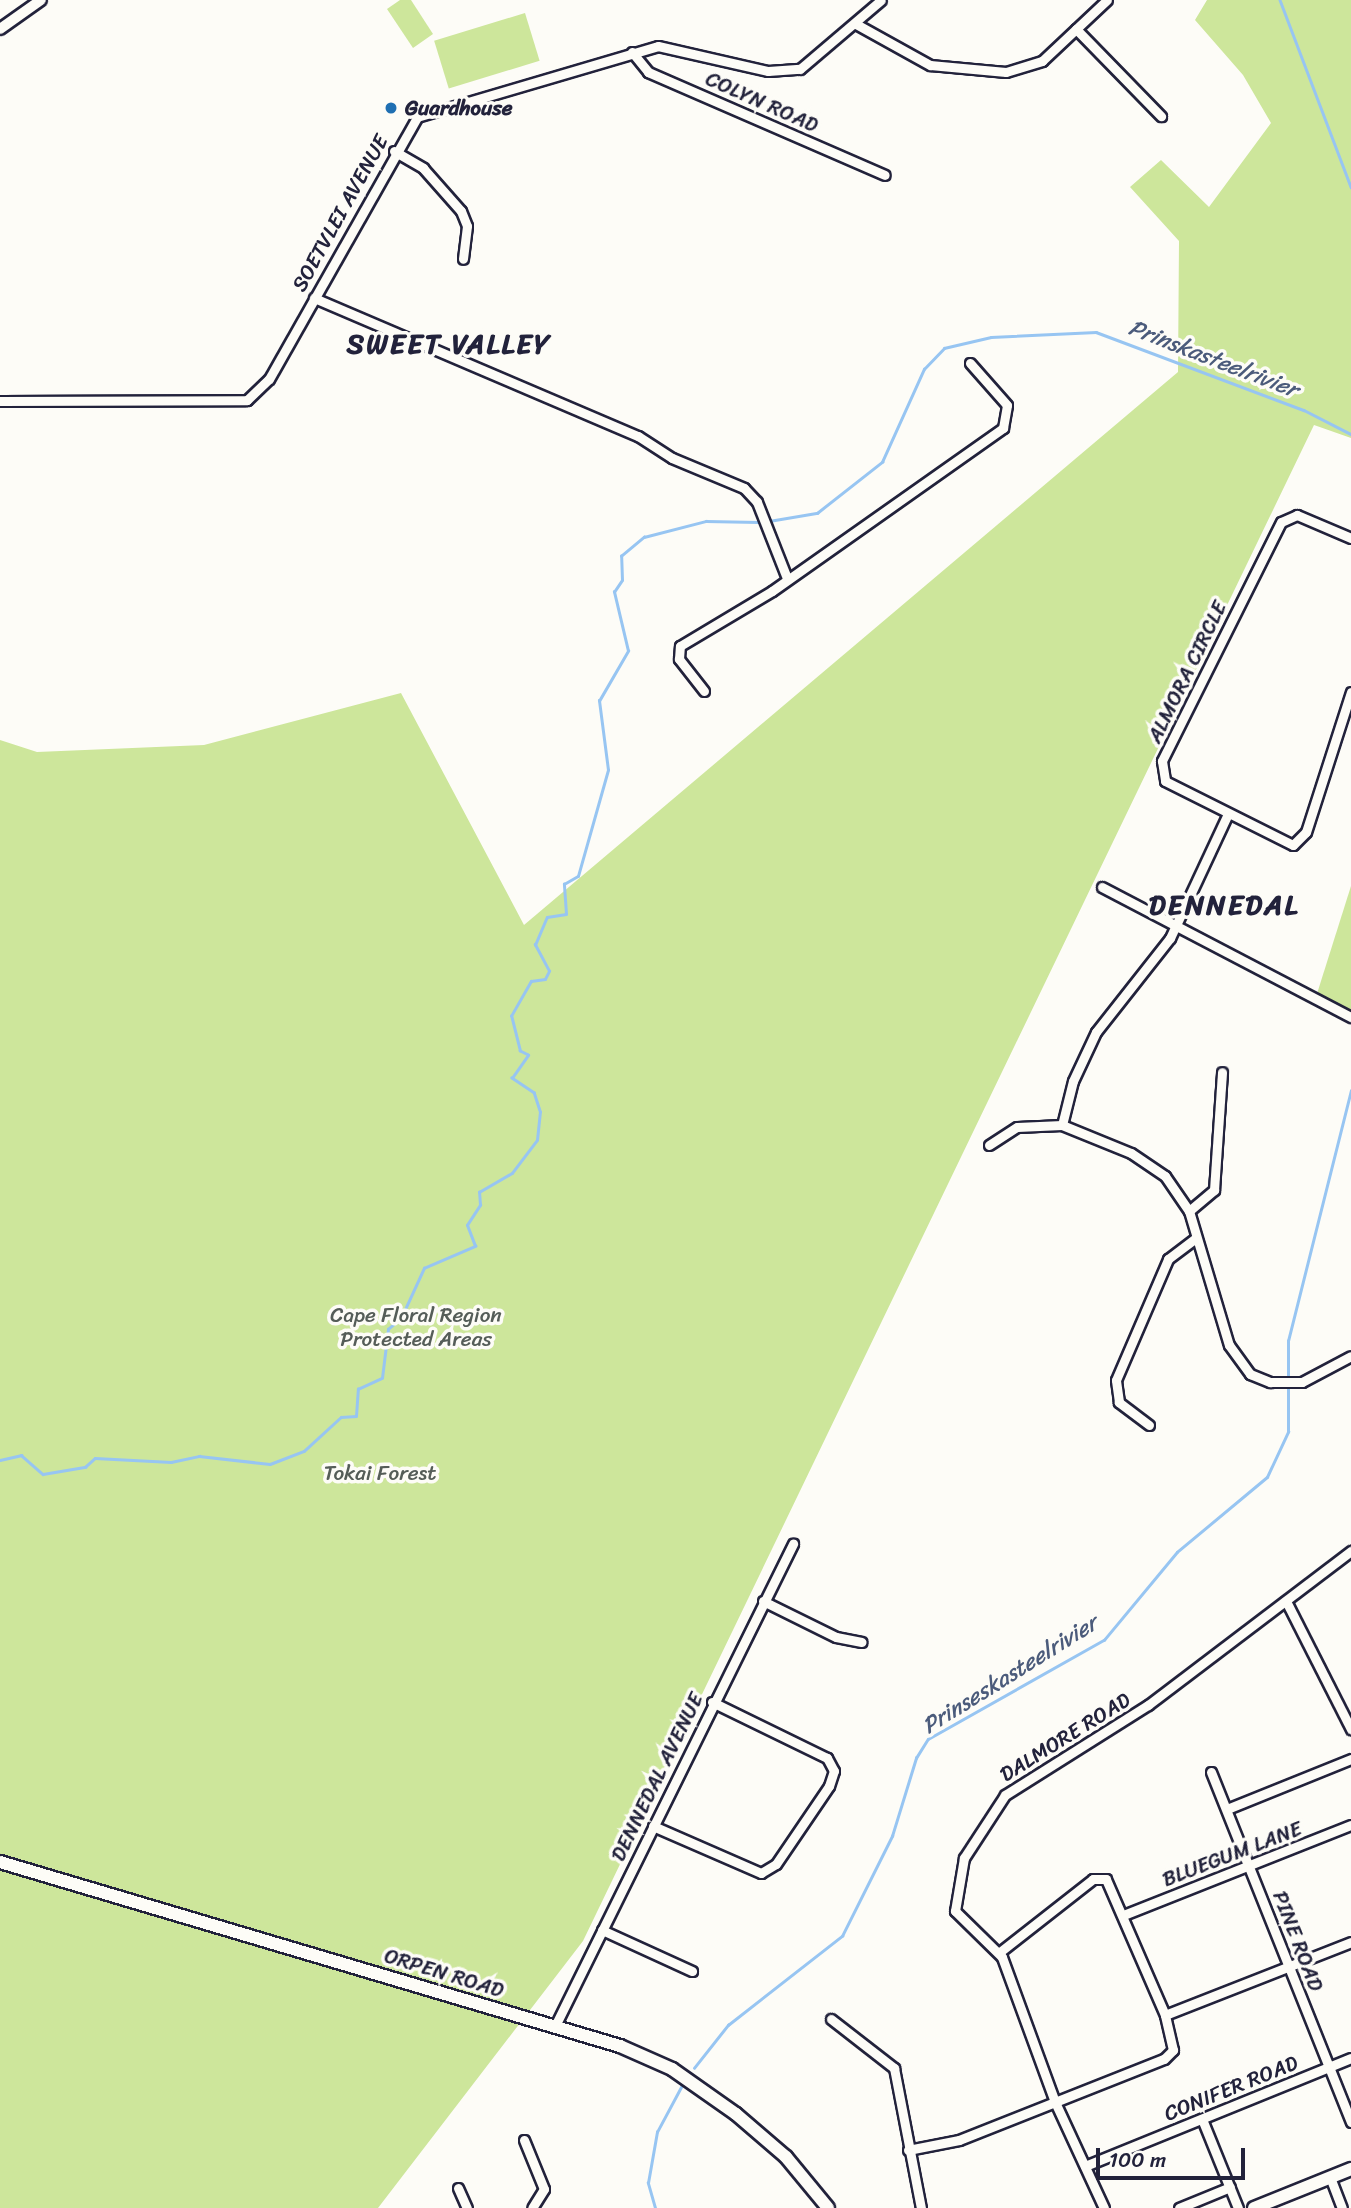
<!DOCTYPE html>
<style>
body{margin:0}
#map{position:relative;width:1351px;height:2208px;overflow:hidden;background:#fdfcf7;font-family:Sriracha,sans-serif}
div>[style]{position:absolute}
.green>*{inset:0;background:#cde69b;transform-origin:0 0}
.stream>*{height:2.5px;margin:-1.25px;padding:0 1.25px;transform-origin:1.25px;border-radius:1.25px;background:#97c5f2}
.roads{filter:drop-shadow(2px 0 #22223b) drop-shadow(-2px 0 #22223b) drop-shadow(0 2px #22223b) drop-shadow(0 -2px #22223b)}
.minor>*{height:9px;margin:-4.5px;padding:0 4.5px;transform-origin:4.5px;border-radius:4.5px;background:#fdfcf7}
.tertiary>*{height:10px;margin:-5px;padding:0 5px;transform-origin:5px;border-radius:5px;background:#fdfcf7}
.secondary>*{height:12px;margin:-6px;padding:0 6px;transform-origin:6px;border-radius:6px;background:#fdfcf7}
.dots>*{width:19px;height:19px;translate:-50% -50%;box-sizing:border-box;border:4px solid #fdfcf7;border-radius:50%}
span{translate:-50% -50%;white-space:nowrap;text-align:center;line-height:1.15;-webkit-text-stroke:7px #fdfcf7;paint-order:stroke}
.street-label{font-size:21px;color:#22223b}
.poi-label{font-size:21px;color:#22223b;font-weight:700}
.left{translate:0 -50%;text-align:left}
.park-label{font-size:21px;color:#555d58}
.water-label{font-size:23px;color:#4b5b7b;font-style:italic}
.district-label{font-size:28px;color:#22223b;font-weight:700;letter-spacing:2px}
.scale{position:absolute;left:1096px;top:2148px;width:149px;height:32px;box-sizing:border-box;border:4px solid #22223b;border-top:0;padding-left:9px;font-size:21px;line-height:24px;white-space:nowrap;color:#22223b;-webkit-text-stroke:5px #fdfcf7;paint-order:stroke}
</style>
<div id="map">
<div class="green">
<div style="clip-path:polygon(400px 0,411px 0,433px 34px,413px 48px,387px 9px)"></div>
<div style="clip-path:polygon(1207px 0,1351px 0,1351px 438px,1314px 425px,583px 1941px,378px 2208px,0 2208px,0 740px,37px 752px,204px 745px,401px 693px,524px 925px,1178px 372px,1179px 241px,1130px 187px,1161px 160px,1209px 207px,1271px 123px,1243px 75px,1195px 20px)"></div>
<div style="left:525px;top:13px;width:50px;height:95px;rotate:73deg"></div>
<div style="clip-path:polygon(1351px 886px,1351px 1017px,1315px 1000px)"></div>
</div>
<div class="stream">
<div style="left:1280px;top:0;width:200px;rotate:69.2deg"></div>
<div style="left:769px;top:521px;width:49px;rotate:-9.5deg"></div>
<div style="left:817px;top:513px;width:83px;rotate:-38.1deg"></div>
<div style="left:882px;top:462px;width:102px;rotate:-65.7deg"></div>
<div style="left:924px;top:369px;width:29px;rotate:-46deg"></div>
<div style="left:944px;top:348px;width:48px;rotate:-13.2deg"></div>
<div style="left:991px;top:337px;width:105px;rotate:-2.7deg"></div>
<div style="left:1096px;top:332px;width:222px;rotate:20.6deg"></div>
<div style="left:1304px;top:410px;width:53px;rotate:27.1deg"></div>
<div style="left:0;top:1460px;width:22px;rotate:-13deg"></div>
<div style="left:21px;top:1455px;width:29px;rotate:41deg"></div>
<div style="left:43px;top:1474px;width:43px;rotate:-9.5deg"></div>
<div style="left:85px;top:1467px;width:13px;rotate:-42deg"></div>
<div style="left:95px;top:1458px;width:76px;rotate:3deg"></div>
<div style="left:171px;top:1462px;width:29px;rotate:-12deg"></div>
<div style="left:199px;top:1456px;width:71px;rotate:6.4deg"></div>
<div style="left:270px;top:1464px;width:36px;rotate:-21deg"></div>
<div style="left:304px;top:1451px;width:50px;rotate:-42.6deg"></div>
<div style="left:341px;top:1417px;width:15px;rotate:-4deg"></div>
<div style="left:356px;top:1416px;width:27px;rotate:-86deg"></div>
<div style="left:358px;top:1389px;width:26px;rotate:-25deg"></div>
<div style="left:382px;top:1378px;width:49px;rotate:-83deg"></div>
<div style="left:388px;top:1329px;width:17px;rotate:-40deg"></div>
<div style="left:401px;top:1318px;width:55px;rotate:-65.3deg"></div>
<div style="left:424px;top:1268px;width:56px;rotate:-23.3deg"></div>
<div style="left:475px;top:1246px;width:22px;rotate:-111deg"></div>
<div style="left:467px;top:1225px;width:24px;rotate:-57deg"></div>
<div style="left:480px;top:1205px;width:13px;rotate:-94deg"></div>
<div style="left:479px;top:1192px;width:38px;rotate:-30deg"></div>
<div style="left:512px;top:1173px;width:41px;rotate:-52.9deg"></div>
<div style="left:537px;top:1140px;width:28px;rotate:-84deg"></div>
<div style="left:540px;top:1112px;width:20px;rotate:-108deg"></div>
<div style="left:534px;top:1093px;width:27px;rotate:-146deg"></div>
<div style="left:512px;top:1078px;width:28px;rotate:-55deg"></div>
<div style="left:528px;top:1055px;width:9px;rotate:-153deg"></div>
<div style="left:520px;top:1051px;width:36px;rotate:-104deg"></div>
<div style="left:511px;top:1016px;width:40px;rotate:-60.3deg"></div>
<div style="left:531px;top:981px;width:14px;rotate:-8deg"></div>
<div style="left:545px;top:979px;width:9px;rotate:-63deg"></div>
<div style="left:549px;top:971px;width:30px;rotate:-118deg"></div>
<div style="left:535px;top:945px;width:30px;rotate:-67deg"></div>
<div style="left:547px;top:917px;width:19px;rotate:-9deg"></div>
<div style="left:566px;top:914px;width:30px;rotate:-94deg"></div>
<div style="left:564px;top:884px;width:16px;rotate:-30deg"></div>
<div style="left:578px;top:876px;width:110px;rotate:-74.2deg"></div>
<div style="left:608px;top:770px;width:70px;rotate:-97.4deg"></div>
<div style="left:599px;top:701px;width:58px;rotate:-59.9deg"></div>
<div style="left:628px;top:651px;width:61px;rotate:-103.3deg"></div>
<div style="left:614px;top:592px;width:14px;rotate:-56deg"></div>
<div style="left:622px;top:580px;width:24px;rotate:-92deg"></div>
<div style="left:621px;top:556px;width:30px;rotate:-40deg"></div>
<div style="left:644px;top:537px;width:64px;rotate:-14.5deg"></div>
<div style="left:706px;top:521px;width:52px;rotate:1.1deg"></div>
<div style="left:694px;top:2068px;width:55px;rotate:-51.7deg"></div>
<div style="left:728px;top:2025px;width:145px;rotate:-38deg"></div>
<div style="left:842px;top:1936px;width:112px;rotate:-63.4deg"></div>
<div style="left:892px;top:1836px;width:82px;rotate:-72.9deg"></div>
<div style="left:916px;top:1758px;width:22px;rotate:-58deg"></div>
<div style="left:928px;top:1739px;width:202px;rotate:-29.4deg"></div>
<div style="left:1104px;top:1640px;width:114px;rotate:-50.3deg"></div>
<div style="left:1177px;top:1552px;width:117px;rotate:-39.8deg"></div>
<div style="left:1267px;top:1477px;width:50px;rotate:-65deg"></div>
<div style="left:1288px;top:1432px;width:91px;rotate:-90deg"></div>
<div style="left:1288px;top:1341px;width:258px;rotate:-75.9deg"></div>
<div style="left:655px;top:2208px;width:26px;rotate:-106deg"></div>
<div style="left:648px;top:2183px;width:52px;rotate:-80deg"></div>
<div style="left:657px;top:2132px;width:51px;rotate:-61.9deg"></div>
</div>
<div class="roads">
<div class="minor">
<div style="left:856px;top:24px;width:85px;rotate:29deg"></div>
<div style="left:930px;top:65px;width:76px;rotate:5.3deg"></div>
<div style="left:1006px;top:72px;width:38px;rotate:-17deg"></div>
<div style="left:1042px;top:61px;width:89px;rotate:-43.2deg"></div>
<div style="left:1076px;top:29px;width:122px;rotate:45.7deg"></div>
<div style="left:632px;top:52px;width:26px;rotate:51deg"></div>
<div style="left:648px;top:72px;width:258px;rotate:23.5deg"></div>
<div style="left:394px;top:151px;width:34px;rotate:30deg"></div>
<div style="left:423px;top:168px;width:57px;rotate:48.5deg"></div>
<div style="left:461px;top:211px;width:16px;rotate:68deg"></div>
<div style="left:467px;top:226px;width:33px;rotate:97deg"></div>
<div style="left:314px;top:298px;width:352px;rotate:23.1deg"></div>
<div style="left:638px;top:436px;width:40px;rotate:32.9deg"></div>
<div style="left:672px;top:458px;width:78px;rotate:22.6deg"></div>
<div style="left:744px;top:488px;width:19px;rotate:47deg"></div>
<div style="left:757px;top:502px;width:82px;rotate:68.5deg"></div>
<div style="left:0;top:401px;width:247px;rotate:-0.2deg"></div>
<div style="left:247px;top:400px;width:30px;rotate:-44deg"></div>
<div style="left:269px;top:379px;width:301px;rotate:-60.5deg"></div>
<div style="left:417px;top:117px;width:251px;rotate:-16.4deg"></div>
<div style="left:658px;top:46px;width:113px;rotate:12.8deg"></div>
<div style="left:768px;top:71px;width:32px;rotate:-4deg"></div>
<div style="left:800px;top:69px;width:106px;rotate:-40.4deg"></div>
<div style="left:1351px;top:538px;width:59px;rotate:-156.9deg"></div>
<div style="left:1297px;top:515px;width:17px;rotate:156deg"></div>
<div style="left:1281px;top:522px;width:267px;rotate:116.5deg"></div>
<div style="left:1162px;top:761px;width:20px;rotate:81deg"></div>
<div style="left:1165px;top:781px;width:143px;rotate:26.6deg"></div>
<div style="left:1293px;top:845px;width:18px;rotate:-45deg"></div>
<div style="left:1306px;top:832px;width:147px;rotate:-72.2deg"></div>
<div style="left:704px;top:691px;width:41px;rotate:-128deg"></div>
<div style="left:679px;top:659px;width:13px;rotate:-86deg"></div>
<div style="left:680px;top:646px;width:107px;rotate:-30.9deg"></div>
<div style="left:772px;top:591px;width:283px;rotate:-35.2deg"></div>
<div style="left:1003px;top:428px;width:23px;rotate:-80deg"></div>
<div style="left:1007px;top:405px;width:56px;rotate:-131.4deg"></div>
<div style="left:1102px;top:887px;width:281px;rotate:27.6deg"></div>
<div style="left:1062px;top:1125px;width:45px;rotate:-76deg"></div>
<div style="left:1073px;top:1081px;width:54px;rotate:-64.9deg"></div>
<div style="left:1096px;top:1032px;width:120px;rotate:-51.8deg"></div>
<div style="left:1170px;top:938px;width:135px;rotate:-65deg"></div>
<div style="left:989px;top:1145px;width:33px;rotate:-33deg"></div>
<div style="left:1017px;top:1127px;width:45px;rotate:-2.5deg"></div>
<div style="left:1062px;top:1125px;width:74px;rotate:22.1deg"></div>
<div style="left:1131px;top:1153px;width:41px;rotate:34.1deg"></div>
<div style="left:1165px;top:1176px;width:42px;rotate:55.6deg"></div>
<div style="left:1189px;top:1211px;width:140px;rotate:73.4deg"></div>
<div style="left:1229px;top:1345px;width:36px;rotate:54deg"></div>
<div style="left:1250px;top:1374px;width:22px;rotate:22deg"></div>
<div style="left:1270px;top:1382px;width:32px"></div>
<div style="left:1302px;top:1382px;width:55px;rotate:-28deg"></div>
<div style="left:1189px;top:1211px;width:33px;rotate:-40deg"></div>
<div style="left:1214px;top:1190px;width:118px;rotate:-86.1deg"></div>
<div style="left:1149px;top:1425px;width:38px;rotate:-143deg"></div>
<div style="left:1119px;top:1402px;width:22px;rotate:-98deg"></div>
<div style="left:1116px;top:1380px;width:132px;rotate:-66.7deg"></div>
<div style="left:1168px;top:1259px;width:35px;rotate:-37deg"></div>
<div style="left:763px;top:1601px;width:81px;rotate:26.3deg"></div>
<div style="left:836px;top:1637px;width:26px;rotate:11deg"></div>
<div style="left:1286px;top:1601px;width:144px;rotate:63.1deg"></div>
<div style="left:1211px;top:1772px;width:377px;rotate:68.2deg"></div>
<div style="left:1227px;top:1809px;width:134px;rotate:-22deg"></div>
<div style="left:653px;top:1826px;width:118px;rotate:23.5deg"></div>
<div style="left:761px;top:1873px;width:17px;rotate:-31deg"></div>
<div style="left:776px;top:1864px;width:94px;rotate:-55.8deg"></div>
<div style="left:829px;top:1786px;width:16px;rotate:-72deg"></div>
<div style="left:834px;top:1771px;width:15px;rotate:-118deg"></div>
<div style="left:827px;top:1758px;width:128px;rotate:-154deg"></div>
<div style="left:1126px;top:1914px;width:242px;rotate:-21.6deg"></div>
<div style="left:602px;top:1930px;width:99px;rotate:24.5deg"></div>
<div style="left:1165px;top:2015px;width:200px;rotate:-21.4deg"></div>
<div style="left:831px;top:2019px;width:80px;rotate:37.9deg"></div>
<div style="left:894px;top:2068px;width:143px;rotate:79.1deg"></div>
<div style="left:555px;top:2026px;width:538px;rotate:-63.72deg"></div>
<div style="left:1202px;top:2119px;width:96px;rotate:68deg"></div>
<div style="left:524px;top:2140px;width:53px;rotate:67.8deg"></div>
<div style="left:544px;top:2189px;width:22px;rotate:122deg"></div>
<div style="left:908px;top:2150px;width:52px;rotate:-11.1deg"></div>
<div style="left:959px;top:2140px;width:220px;rotate:-21.6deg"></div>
<div style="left:1164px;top:2059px;width:13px;rotate:-45deg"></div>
<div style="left:1173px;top:2050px;width:36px;rotate:-103deg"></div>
<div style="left:1165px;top:2015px;width:148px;rotate:-113.5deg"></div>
<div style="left:1106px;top:1879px;width:13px;rotate:180deg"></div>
<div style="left:1093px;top:1879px;width:118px;rotate:141.9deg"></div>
<div style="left:1085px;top:2166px;width:287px;rotate:-22.1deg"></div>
<div style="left:1330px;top:2177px;width:33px;rotate:69deg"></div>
<div style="left:458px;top:2188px;width:22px;rotate:66deg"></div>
<div style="left:1104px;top:2208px;width:117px;rotate:-114.8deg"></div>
<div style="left:1055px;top:2102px;width:154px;rotate:-110.1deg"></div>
<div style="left:1002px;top:1957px;width:66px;rotate:-135.6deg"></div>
<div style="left:955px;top:1911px;width:54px;rotate:-80.4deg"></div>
<div style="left:964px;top:1858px;width:75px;rotate:-56.9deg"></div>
<div style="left:1005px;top:1795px;width:169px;rotate:-32.2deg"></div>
<div style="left:1148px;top:1705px;width:255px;rotate:-37.2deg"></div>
<div style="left:1179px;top:2208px;width:55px;rotate:-22.4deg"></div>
</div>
<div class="tertiary">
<div style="left:0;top:29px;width:50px;rotate:-35.3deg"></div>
</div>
<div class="secondary">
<div style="left:0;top:1862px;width:647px;rotate:16.53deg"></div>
<div style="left:620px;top:2046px;width:57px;rotate:23.9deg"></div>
<div style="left:672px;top:2069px;width:78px;rotate:35.1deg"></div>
<div style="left:736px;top:2114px;width:66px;rotate:40.7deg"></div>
<div style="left:786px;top:2157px;width:66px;rotate:50.5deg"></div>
<div style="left:1254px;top:2208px;width:105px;rotate:-21.9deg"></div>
</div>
</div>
<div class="dots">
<div style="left:391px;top:108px;background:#1f6fb2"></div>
</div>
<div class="street-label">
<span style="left:762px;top:102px;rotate:24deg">COLYN ROAD</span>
<span style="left:340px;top:213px;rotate:-61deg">SOETVLEI AVENUE</span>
<span style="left:1187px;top:672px;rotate:-64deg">ALMORA CIRCLE</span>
<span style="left:1065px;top:1737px;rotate:-32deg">DALMORE ROAD</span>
<span style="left:657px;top:1777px;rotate:-64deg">DENNEDAL AVENUE</span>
<span style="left:1232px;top:1854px;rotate:-21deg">BLUEGUM LANE</span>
<span style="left:1298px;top:1941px;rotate:69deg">PINE ROAD</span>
<span style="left:444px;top:1973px;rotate:17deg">ORPEN ROAD</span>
<span style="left:1231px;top:2088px;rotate:-22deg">CONIFER ROAD</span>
</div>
<div class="poi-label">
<span class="left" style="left:405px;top:108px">Guardhouse</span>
</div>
<div class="park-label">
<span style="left:416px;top:1327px">Cape Floral Region<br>Protected Areas</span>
<span style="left:380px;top:1473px">Tokai Forest</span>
</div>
<div class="water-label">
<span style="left:1213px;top:359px;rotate:21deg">Prinskasteelrivier</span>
<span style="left:1010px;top:1675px;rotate:-32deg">Prinseskasteelrivier</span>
</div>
<div class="district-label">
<span style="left:449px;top:344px">SWEET VALLEY</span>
<span style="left:1224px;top:905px">DENNEDAL</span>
</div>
<div class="scale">100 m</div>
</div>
